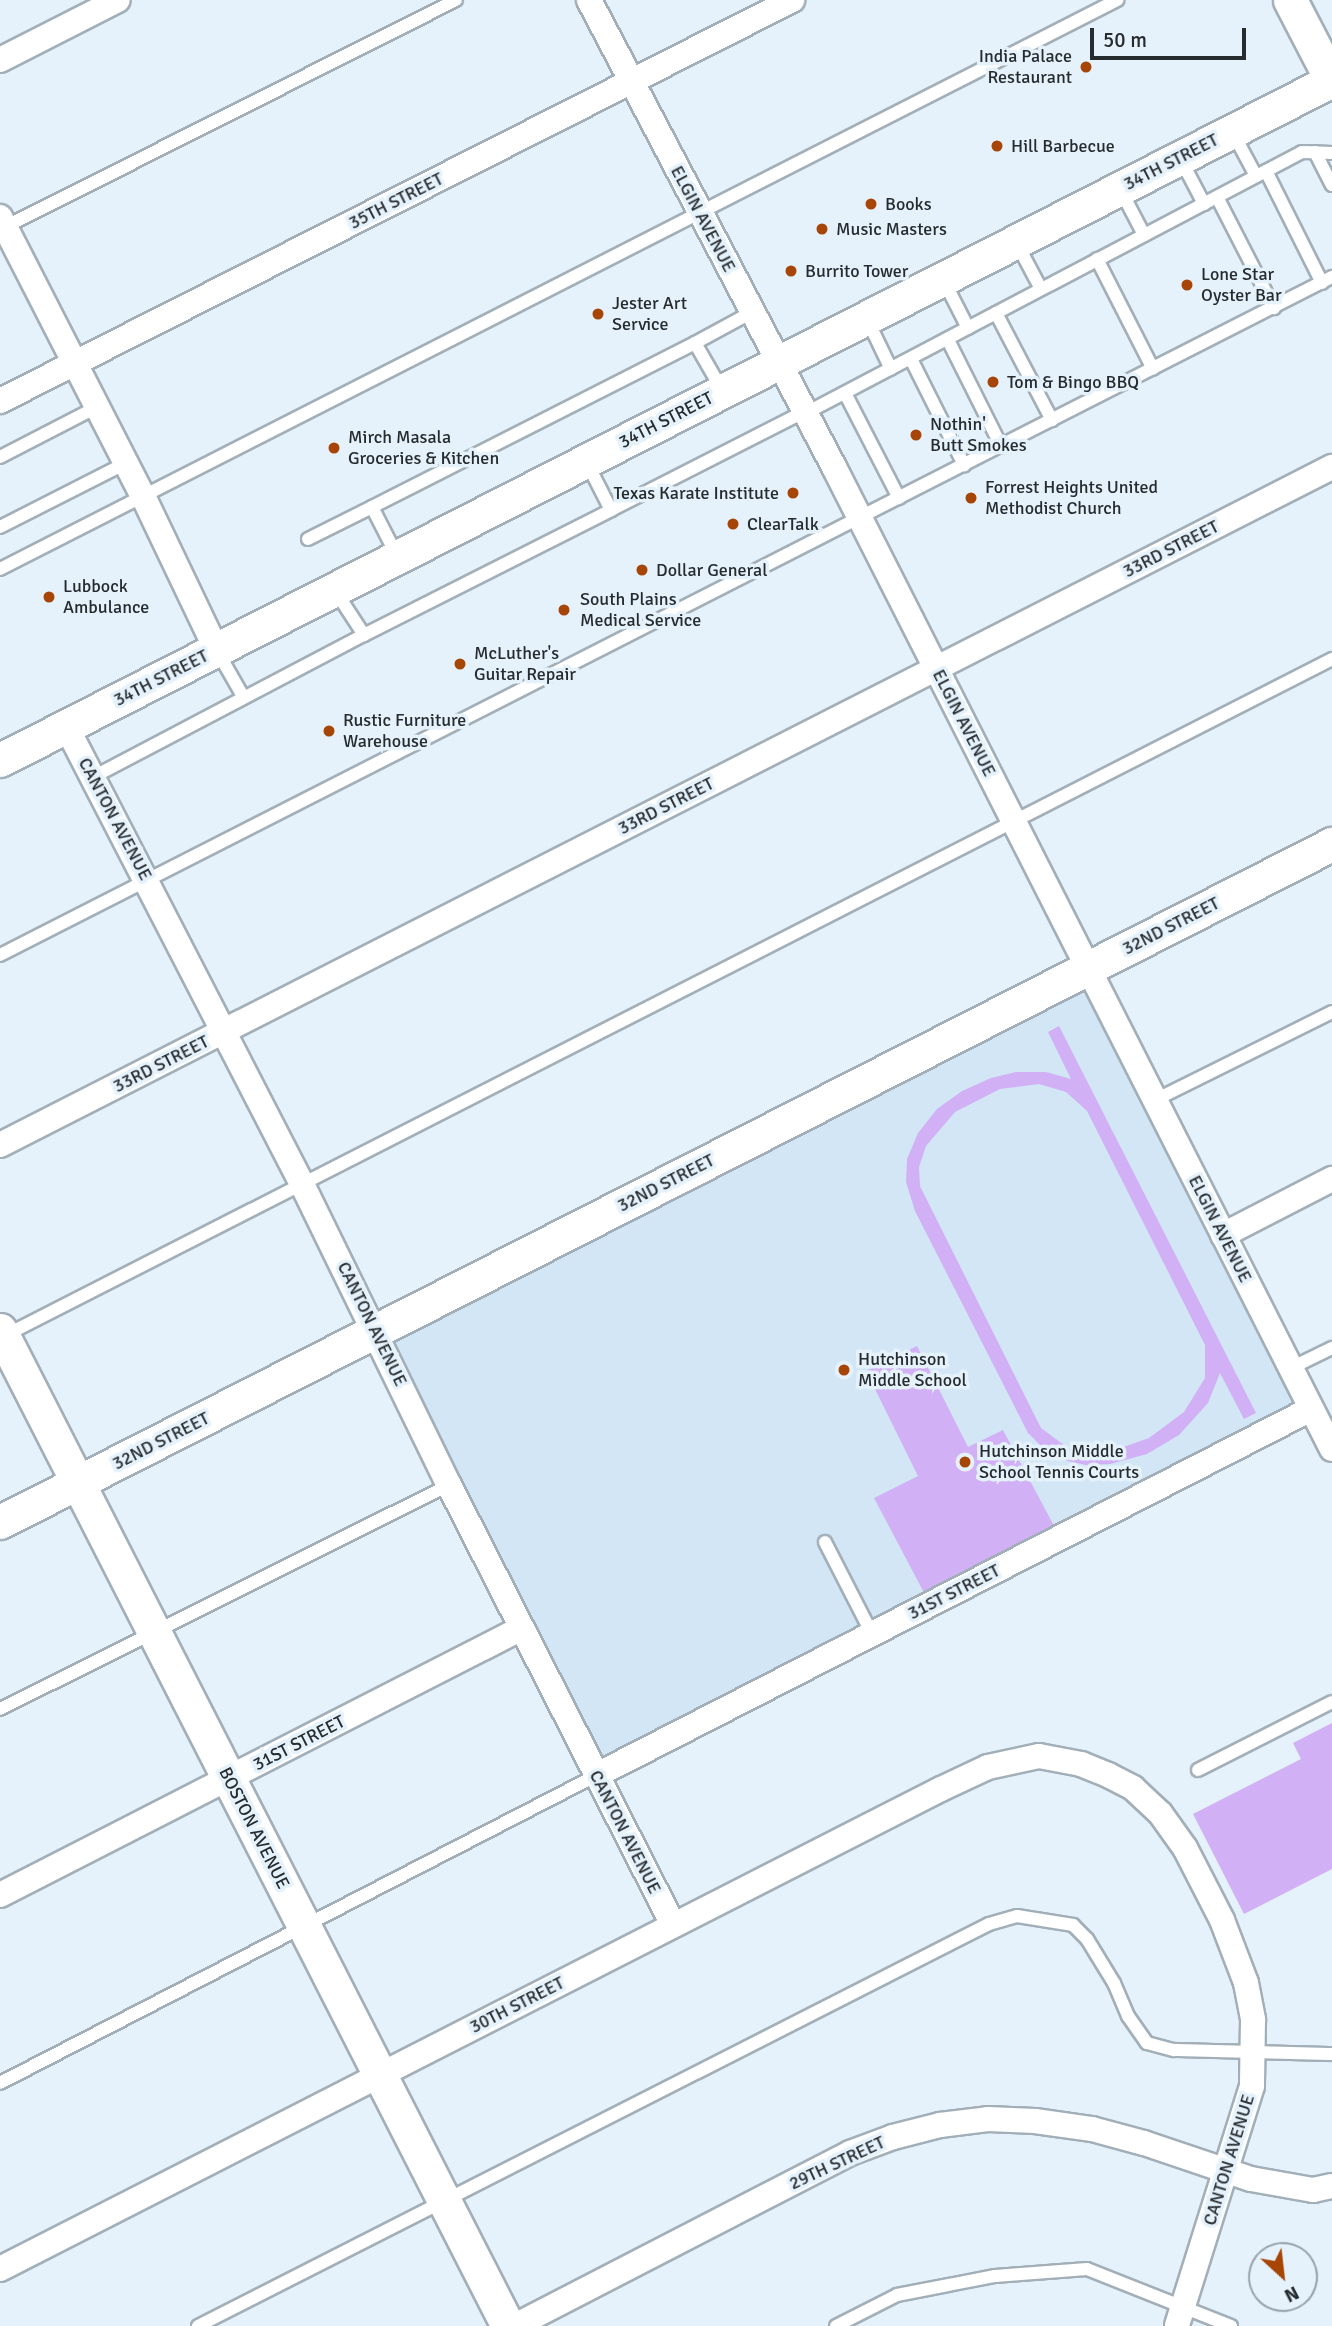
<!DOCTYPE html>
<style>
body{margin:0}
#map{position:relative;width:1332px;height:2326px;overflow:hidden;background:#e5f2fc;font-family:Signika,sans-serif}
div>[style]{position:absolute}
.built>*{inset:0;background:#d2e6f5;transform-origin:0 0}
.green>*{inset:0;background:#d1b0f6}
.roads{filter:drop-shadow(2px 0 #a2afb8) drop-shadow(-2px 0 #a2afb8) drop-shadow(0 2px #a2afb8) drop-shadow(0 -2px #a2afb8)}
.lane>*{height:12px;margin:-6px;padding:0 6px;transform-origin:6px;border-radius:6px;background:#fff}
.street>*{height:24px;margin:-12px;padding:0 12px;transform-origin:12px;border-radius:12px;background:#fff}
.secondary>*{height:33px;margin:-16.5px;padding:0 16.5px;transform-origin:16.5px;border-radius:16.5px;background:#fff}
.dots>*{width:19px;height:19px;translate:-50% -50%;box-sizing:border-box;border:4px solid #e5f2fc;border-radius:50%}
span{translate:-50% -50%;white-space:nowrap;text-align:center;line-height:1.15;-webkit-text-stroke:7px #e5f2fc;paint-order:stroke}
.poi-label{font-size:18px;color:#262b2e}
.right{translate:-100% -50%;text-align:right}
.left{translate:0 -50%;text-align:left}
.street-label{font-size:18px;color:#262b2e}
.north{position:absolute;left:1248px;top:2242px;width:70px;height:70px;box-sizing:border-box;background:#e5f2fc;border:2px solid #99a2aa;border-radius:50%;rotate:153deg;font-size:19px;font-weight:700;line-height:28px;text-align:center;color:#262b2e}
.north::after{content:'';display:block;margin:auto;width:24px;height:32px;background:#a74507;clip-path:polygon(50% 0,100% 100%,50% 72%,0 100%)}
.scale{position:absolute;left:1090px;top:28px;width:156px;height:32px;box-sizing:border-box;border:4px solid #262b2e;border-top:0;padding-left:9px;font-size:21px;line-height:24px;white-space:nowrap;color:#262b2e;-webkit-text-stroke:5px #e5f2fc;paint-order:stroke}
</style>
<div id="map">
<div class="built">
<div style="left:1089px;top:967px;width:495px;height:801px;rotate:63deg"></div>
</div>
<div class="green">
<div style="clip-path:polygon(evenodd,1059px 1026px,1256px 1413px,1244px 1419px,1220px 1373px,1208px 1403px,1179px 1435px,1147px 1454px,1110px 1464px,1086px 1465px,1063px 1460px,1045px 1450px,1028px 1433px,915px 1211px,906px 1182px,907px 1159px,918px 1133px,937px 1109px,962px 1091px,991px 1078px,1016px 1072px,1046px 1072px,1071px 1079px,1048px 1032px,1059px 1026px,1039px 1084px,1066px 1092px,1087px 1111px,1205px 1345px,1205px 1378px,1184px 1412px,1149px 1438px,1115px 1450px,1087px 1452px,1068px 1448px,1041px 1428px,920px 1186px,919px 1167px,926px 1146px,955px 1112px,1000px 1089px,1039px 1084px)"></div>
<div style="clip-path:polygon(917px 1346px,968px 1447px,1003px 1430px,1060px 1537px,930px 1604px,874px 1498px,918px 1476px,866px 1371px)"></div>
<div style="clip-path:polygon(1332px 1723px,1332px 1869px,1244px 1914px,1193px 1814px,1301px 1759px,1293px 1743px)"></div>
</div>
<div class="roads">
<div class="lane">
<div style="left:1232px;top:131px;width:51px;rotate:61.9deg"></div>
<div style="left:1315px;top:152px;width:37px;rotate:63deg"></div>
<div style="left:1180px;top:158px;width:52px;rotate:62.4deg"></div>
<div style="left:1266px;top:171px;width:125px;rotate:63.4deg"></div>
<div style="left:1120px;top:189px;width:52px;rotate:62.4deg"></div>
<div style="left:1217px;top:197px;width:125px;rotate:62.8deg"></div>
<div style="left:3px;top:228px;width:507px;rotate:-26.72deg"></div>
<div style="left:1016px;top:242px;width:53px;rotate:62deg"></div>
<div style="left:1097px;top:259px;width:123px;rotate:63deg"></div>
<div style="left:943px;top:279px;width:55px;rotate:63deg"></div>
<div style="left:996px;top:313px;width:121px;rotate:62.4deg"></div>
<div style="left:867px;top:319px;width:55px;rotate:64.4deg"></div>
<div style="left:948px;top:340px;width:119px;rotate:63.4deg"></div>
<div style="left:695px;top:343px;width:65px;rotate:-28.5deg"></div>
<div style="left:911px;top:359px;width:119px;rotate:63.4deg"></div>
<div style="left:845px;top:393px;width:118px;rotate:62.8deg"></div>
<div style="left:806px;top:413px;width:560px;rotate:-27.75deg"></div>
<div style="left:1302px;top:152px;width:30px;rotate:2deg"></div>
<div style="left:0;top:457px;width:109px;rotate:-27.3deg"></div>
<div style="left:586px;top:461px;width:55px;rotate:63deg"></div>
<div style="left:611px;top:510px;width:218px;rotate:-27deg"></div>
<div style="left:0;top:527px;width:141px;rotate:-26.9deg"></div>
<div style="left:308px;top:539px;width:72px;rotate:-26.6deg"></div>
<div style="left:397px;top:556px;width:55px;rotate:-117deg"></div>
<div style="left:372px;top:507px;width:362px;rotate:-26.9deg"></div>
<div style="left:695px;top:343px;width:54px;rotate:60.1deg"></div>
<div style="left:0;top:569px;width:1254px;rotate:-26.99deg"></div>
<div style="left:334px;top:589px;width:55px;rotate:56.9deg"></div>
<div style="left:364px;top:635px;width:277px;rotate:-26.8deg"></div>
<div style="left:216px;top:649px;width:56px;rotate:60.3deg"></div>
<div style="left:93px;top:777px;width:306px;rotate:-27.7deg"></div>
<div style="left:0;top:955px;width:1495px;rotate:-26.98deg"></div>
<div style="left:1155px;top:1100px;width:198px;rotate:-26.4deg"></div>
<div style="left:4px;top:1336px;width:1491px;rotate:-27.01deg"></div>
<div style="left:1291px;top:1368px;width:46px;rotate:-26deg"></div>
<div style="left:825px;top:1542px;width:103px;rotate:62.9deg"></div>
<div style="left:0;top:1709px;width:502px;rotate:-26.51deg"></div>
<div style="left:1198px;top:1770px;width:150px;rotate:-26.9deg"></div>
<div style="left:0;top:2083px;width:672px;rotate:-27.29deg"></div>
<div style="left:198px;top:2326px;width:887px;rotate:-26.94deg"></div>
<div style="left:989px;top:1924px;width:29px;rotate:-16deg"></div>
<div style="left:1017px;top:1916px;width:57px;rotate:9.1deg"></div>
<div style="left:1073px;top:1925px;width:20px;rotate:45deg"></div>
<div style="left:1087px;top:1939px;width:52px;rotate:58.5deg"></div>
<div style="left:1114px;top:1983px;width:36px;rotate:67deg"></div>
<div style="left:1128px;top:2016px;width:33px;rotate:55deg"></div>
<div style="left:1147px;top:2043px;width:28px;rotate:15deg"></div>
<div style="left:1174px;top:2050px;width:158px;rotate:1.5deg"></div>
<div style="left:836px;top:2326px;width:68px;rotate:-26.9deg"></div>
<div style="left:897px;top:2295px;width:100px;rotate:-11deg"></div>
<div style="left:995px;top:2276px;width:92px;rotate:-4.4deg"></div>
<div style="left:1087px;top:2269px;width:155px;rotate:21.6deg"></div>
</div>
<div class="street">
<div style="left:589px;top:0;width:527px;rotate:62.32deg"></div>
<div style="left:834px;top:467px;width:1101px;rotate:63.11deg"></div>
<div style="left:0;top:60px;width:132px;rotate:-27deg"></div>
<div style="left:0;top:217px;width:314px;rotate:62.9deg"></div>
<div style="left:143px;top:496px;width:170px;rotate:64.5deg"></div>
<div style="left:0;top:401px;width:888px;rotate:-26.85deg"></div>
<div style="left:66px;top:726px;width:515px;rotate:62.74deg"></div>
<div style="left:302px;top:1184px;width:335px;rotate:64deg"></div>
<div style="left:449px;top:1485px;width:494px;rotate:63deg"></div>
<div style="left:0;top:1145px;width:1495px;rotate:-26.98deg"></div>
<div style="left:1223px;top:1235px;width:123px;rotate:-27.2deg"></div>
<div style="left:597px;top:1775px;width:802px;rotate:-27.14deg"></div>
<div style="left:0;top:1895px;width:586px;rotate:-27.09deg"></div>
<div style="left:0;top:2269px;width:1056px;rotate:-27.03deg"></div>
<div style="left:941px;top:1789px;width:52px;rotate:-25.1deg"></div>
<div style="left:988px;top:1767px;width:52px;rotate:-12.2deg"></div>
<div style="left:1039px;top:1756px;width:43px;rotate:10.8deg"></div>
<div style="left:1081px;top:1764px;width:29px;rotate:22deg"></div>
<div style="left:1108px;top:1775px;width:28px;rotate:27deg"></div>
<div style="left:1133px;top:1788px;width:37px;rotate:43deg"></div>
<div style="left:1160px;top:1813px;width:43px;rotate:54.5deg"></div>
<div style="left:1185px;top:1848px;width:81px;rotate:62.8deg"></div>
<div style="left:1222px;top:1920px;width:67px;rotate:69.1deg"></div>
<div style="left:1246px;top:1983px;width:38px;rotate:79deg"></div>
<div style="left:1253px;top:2020px;width:66px;rotate:90.9deg"></div>
<div style="left:1252px;top:2086px;width:251px;rotate:107.4deg"></div>
<div style="left:515px;top:2326px;width:377px;rotate:-27.3deg"></div>
<div style="left:850px;top:2153px;width:46px;rotate:-20.4deg"></div>
<div style="left:893px;top:2137px;width:49px;rotate:-14.3deg"></div>
<div style="left:940px;top:2125px;width:48px;rotate:-7.1deg"></div>
<div style="left:988px;top:2119px;width:47px;rotate:2.4deg"></div>
<div style="left:1035px;top:2121px;width:58px;rotate:8deg"></div>
<div style="left:1092px;top:2129px;width:54px;rotate:15.1deg"></div>
<div style="left:1144px;top:2143px;width:113px;rotate:18.6deg"></div>
<div style="left:1251px;top:2179px;width:63px;rotate:10.1deg"></div>
<div style="left:1313px;top:2190px;width:19px;rotate:-12deg"></div>
</div>
<div class="secondary">
<div style="left:1290px;top:0;width:91px;rotate:62.6deg"></div>
<div style="left:0;top:760px;width:1496px;rotate:-27.04deg"></div>
<div style="left:0;top:1330px;width:1118px;rotate:62.98deg"></div>
<div style="left:0;top:1522px;width:1495px;rotate:-26.98deg"></div>
</div>
</div>
<div class="dots">
<div style="left:1086px;top:67px;background:#a74507"></div>
<div style="left:997px;top:146px;background:#a74507"></div>
<div style="left:871px;top:204px;background:#a74507"></div>
<div style="left:822px;top:229px;background:#a74507"></div>
<div style="left:791px;top:271px;background:#a74507"></div>
<div style="left:1187px;top:285px;background:#a74507"></div>
<div style="left:598px;top:314px;background:#a74507"></div>
<div style="left:993px;top:382px;background:#a74507"></div>
<div style="left:916px;top:435px;background:#a74507"></div>
<div style="left:334px;top:448px;background:#a74507"></div>
<div style="left:793px;top:493px;background:#a74507"></div>
<div style="left:971px;top:498px;background:#a74507"></div>
<div style="left:733px;top:524px;background:#a74507"></div>
<div style="left:642px;top:570px;background:#a74507"></div>
<div style="left:49px;top:597px;background:#a74507"></div>
<div style="left:564px;top:610px;background:#a74507"></div>
<div style="left:460px;top:664px;background:#a74507"></div>
<div style="left:329px;top:731px;background:#a74507"></div>
<div style="left:844px;top:1370px;background:#a74507"></div>
<div style="left:965px;top:1462px;background:#a74507"></div>
</div>
<div class="poi-label">
<span class="right" style="left:1072px;top:67px">India Palace<br>Restaurant</span>
<span class="left" style="left:1011px;top:146px">Hill Barbecue</span>
<span class="left" style="left:885px;top:204px">Books</span>
<span class="left" style="left:836px;top:229px">Music Masters</span>
<span class="left" style="left:805px;top:271px">Burrito Tower</span>
<span class="left" style="left:1201px;top:285px">Lone Star<br>Oyster Bar</span>
<span class="left" style="left:612px;top:314px">Jester Art<br>Service</span>
<span class="left" style="left:1007px;top:382px">Tom &amp; Bingo BBQ</span>
<span class="left" style="left:930px;top:435px">Nothin'<br>Butt Smokes</span>
<span class="left" style="left:348px;top:448px">Mirch Masala<br>Groceries &amp; Kitchen</span>
<span class="left" style="left:985px;top:498px">Forrest Heights United<br>Methodist Church</span>
<span class="right" style="left:779px;top:493px">Texas Karate Institute</span>
<span class="left" style="left:747px;top:524px">ClearTalk</span>
<span class="left" style="left:656px;top:570px">Dollar General</span>
<span class="left" style="left:63px;top:597px">Lubbock<br>Ambulance</span>
<span class="left" style="left:580px;top:610px">South Plains<br>Medical Service</span>
<span class="left" style="left:474px;top:664px">McLuther's<br>Guitar Repair</span>
<span class="left" style="left:343px;top:731px">Rustic Furniture<br>Warehouse</span>
<span class="left" style="left:858px;top:1370px">Hutchinson<br>Middle School</span>
<span class="left" style="left:979px;top:1462px">Hutchinson Middle<br>School Tennis Courts</span>
</div>
<div class="street-label">
<span style="left:1171px;top:162px;rotate:-27deg">34TH STREET</span>
<span style="left:396px;top:201px;rotate:-27deg">35TH STREET</span>
<span style="left:703px;top:219px;rotate:62deg">ELGIN AVENUE</span>
<span style="left:666px;top:420px;rotate:-27deg">34TH STREET</span>
<span style="left:1171px;top:549px;rotate:-27deg">33RD STREET</span>
<span style="left:161px;top:678px;rotate:-27deg">34TH STREET</span>
<span style="left:964px;top:723px;rotate:63deg">ELGIN AVENUE</span>
<span style="left:666px;top:806px;rotate:-27deg">33RD STREET</span>
<span style="left:115px;top:819px;rotate:62deg">CANTON AVENUE</span>
<span style="left:1171px;top:926px;rotate:-27deg">32ND STREET</span>
<span style="left:161px;top:1064px;rotate:-27deg">33RD STREET</span>
<span style="left:666px;top:1183px;rotate:-27deg">32ND STREET</span>
<span style="left:1220px;top:1229px;rotate:63deg">ELGIN AVENUE</span>
<span style="left:372px;top:1324px;rotate:64deg">CANTON AVENUE</span>
<span style="left:161px;top:1441px;rotate:-27deg">32ND STREET</span>
<span style="left:954px;top:1592px;rotate:-27deg">31ST STREET</span>
<span style="left:299px;top:1743px;rotate:-27deg">31ST STREET</span>
<span style="left:254px;top:1828px;rotate:63deg">BOSTON AVENUE</span>
<span style="left:625px;top:1832px;rotate:63deg">CANTON AVENUE</span>
<span style="left:517px;top:2005px;rotate:-27deg">30TH STREET</span>
<span style="left:1229px;top:2160px;rotate:-73deg">CANTON AVENUE</span>
<span style="left:837px;top:2163px;rotate:-25deg">29TH STREET</span>
</div>
<div class="north">N</div>
<div class="scale">50 m</div>
</div>
